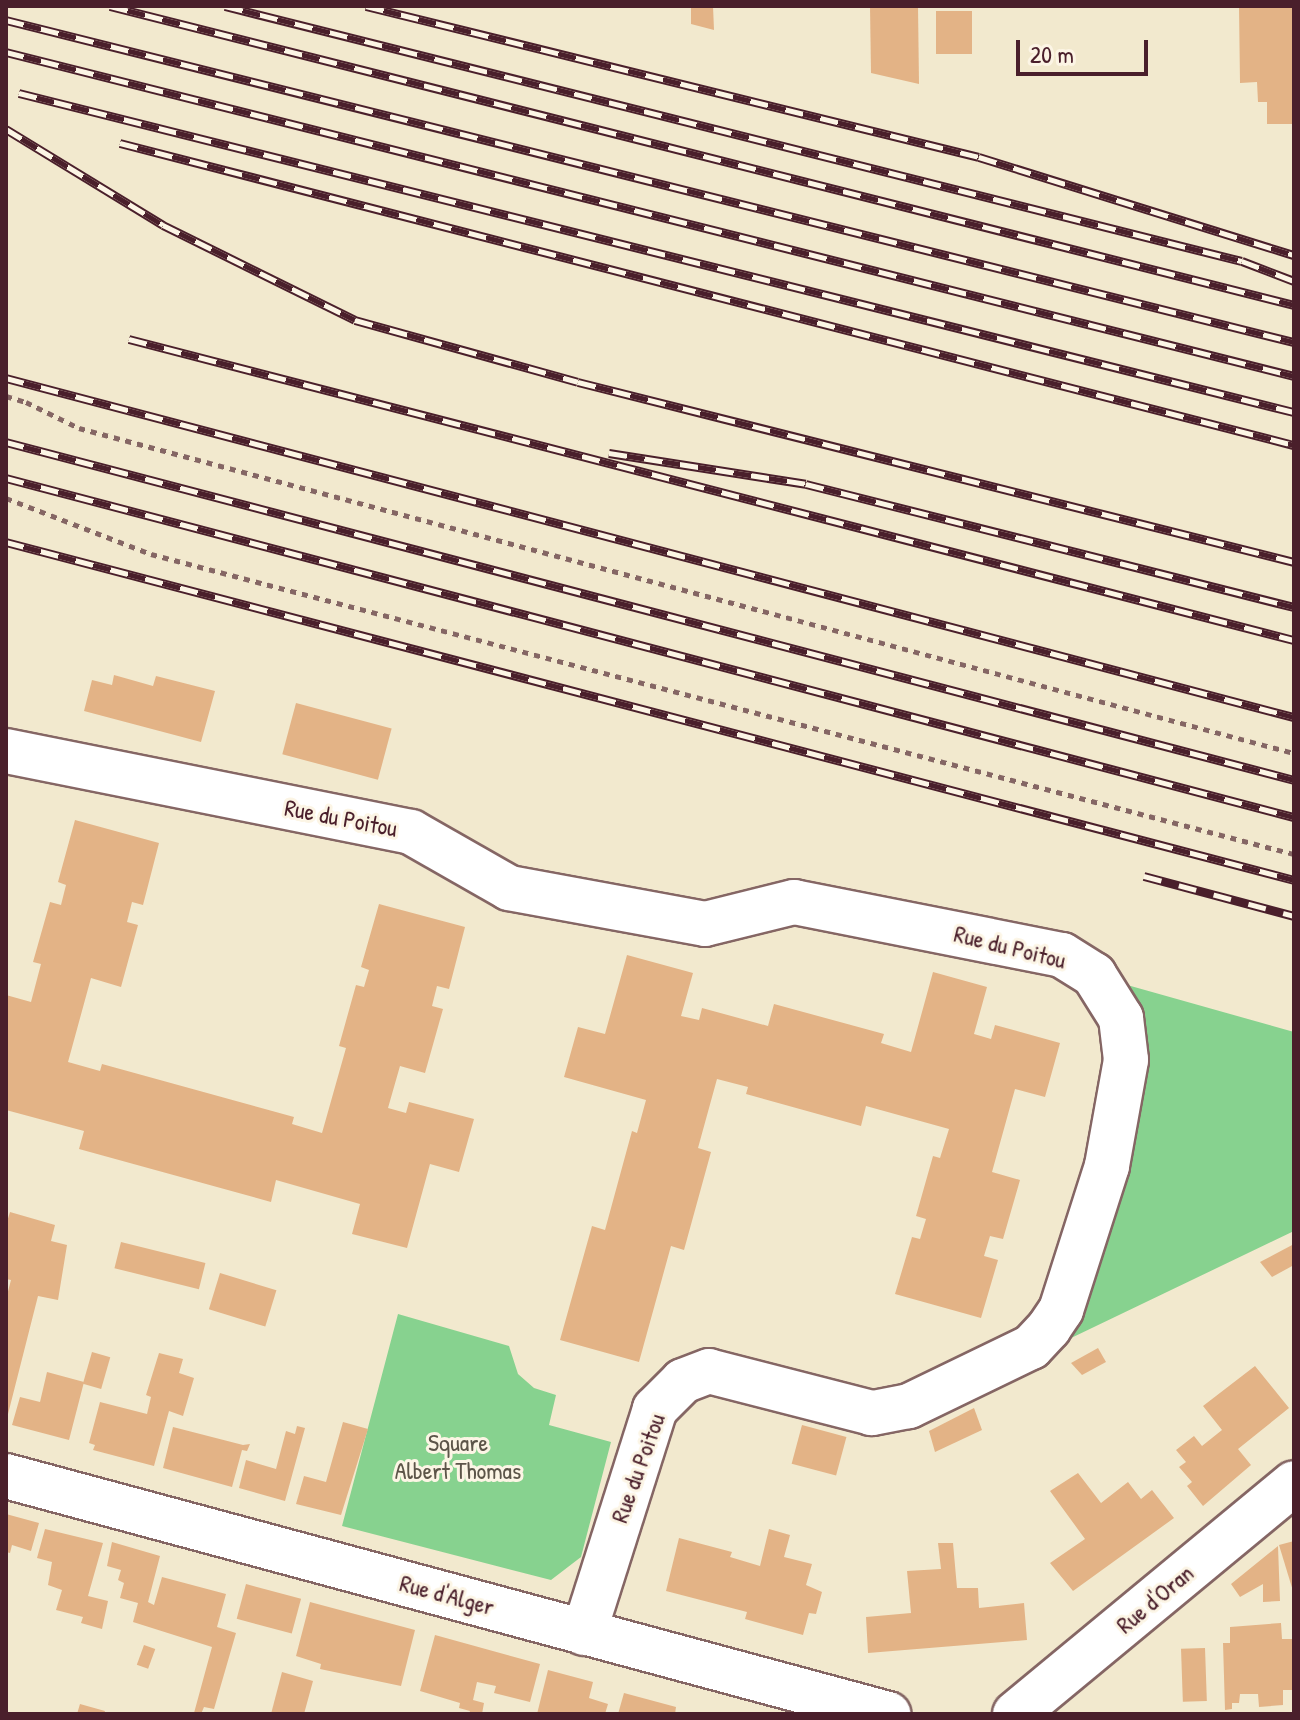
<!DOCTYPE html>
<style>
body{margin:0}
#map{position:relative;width:1300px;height:1720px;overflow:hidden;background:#f2e9ce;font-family:"Patrick Hand",sans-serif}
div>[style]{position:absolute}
.green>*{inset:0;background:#87d28f}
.building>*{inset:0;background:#e3b386;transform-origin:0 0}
.path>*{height:5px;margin-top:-2.5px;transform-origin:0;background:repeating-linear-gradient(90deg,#856664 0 6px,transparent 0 12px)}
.roads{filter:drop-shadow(2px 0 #856664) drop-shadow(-2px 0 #856664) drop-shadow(0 2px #856664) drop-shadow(0 -2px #856664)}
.minor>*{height:44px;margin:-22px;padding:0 22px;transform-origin:22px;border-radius:22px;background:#fff}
.rail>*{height:9px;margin-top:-4.5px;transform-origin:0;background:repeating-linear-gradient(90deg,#fcf5e5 0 18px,#4a1f2b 0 36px);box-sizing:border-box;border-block:2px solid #4a1f2b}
span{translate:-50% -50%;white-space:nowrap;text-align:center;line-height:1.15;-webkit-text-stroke:6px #fcf5e5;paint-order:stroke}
.street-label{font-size:24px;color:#4a1f2b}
.park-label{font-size:24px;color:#5c5549}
.frame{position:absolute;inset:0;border:8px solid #4a1f2b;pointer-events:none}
.scale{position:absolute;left:1016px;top:40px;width:132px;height:36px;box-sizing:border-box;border:4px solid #4a1f2b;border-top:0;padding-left:10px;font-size:24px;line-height:28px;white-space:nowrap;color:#4a1f2b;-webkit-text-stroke:6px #fcf5e5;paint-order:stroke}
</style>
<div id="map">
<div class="green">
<div style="clip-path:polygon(1113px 981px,1294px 1032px,1294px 1231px,1069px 1339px,1150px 1061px)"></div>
<div style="clip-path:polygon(398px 1314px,509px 1346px,518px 1374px,534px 1388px,556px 1395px,549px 1425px,611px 1442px,581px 1557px,551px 1580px,342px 1526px)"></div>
</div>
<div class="building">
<div style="clip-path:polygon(691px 6px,713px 6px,714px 30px,691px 24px)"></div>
<div style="clip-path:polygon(870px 6px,918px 6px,919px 84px,871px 73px)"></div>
<div style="clip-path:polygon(1239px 6px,1294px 6px,1294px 124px,1267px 124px,1267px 102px,1258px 102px,1257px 82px,1240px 83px)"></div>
<div style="left:936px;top:11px;width:36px;height:43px"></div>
<div style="clip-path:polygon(114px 675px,153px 686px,156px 676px,215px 691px,201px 742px,84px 711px,92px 680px,112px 685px)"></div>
<div style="left:296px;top:703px;width:99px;height:53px;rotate:15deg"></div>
<div style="clip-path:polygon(75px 820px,159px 843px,143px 905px,132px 902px,127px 922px,138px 925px,121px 987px,91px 978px,68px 1062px,100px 1071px,102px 1064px,294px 1117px,292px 1124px,322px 1133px,346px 1048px,339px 1046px,356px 985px,364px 987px,369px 970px,361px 967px,379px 904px,465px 927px,449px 989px,437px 986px,432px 1006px,443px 1009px,425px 1073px,400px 1066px,388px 1108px,406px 1113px,409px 1102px,474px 1119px,459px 1172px,430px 1164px,407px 1248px,352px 1234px,360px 1204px,276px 1180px,271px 1202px,79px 1149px,84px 1131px,6px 1110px,6px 995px,31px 1002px,41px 964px,33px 962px,50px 902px,61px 905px,66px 885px,58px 882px)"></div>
<div style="clip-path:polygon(627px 955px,693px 973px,681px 1016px,699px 1020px,702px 1008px,768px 1026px,774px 1004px,884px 1034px,881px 1043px,911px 1052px,933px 972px,987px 987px,974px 1034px,991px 1039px,995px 1025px,1060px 1043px,1045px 1097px,1015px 1089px,992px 1172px,1020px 1180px,1003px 1239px,990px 1236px,984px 1256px,998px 1260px,981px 1318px,895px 1294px,912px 1237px,920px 1239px,926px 1219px,916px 1216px,933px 1156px,940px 1158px,949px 1129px,866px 1106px,861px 1126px,746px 1094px,748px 1087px,717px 1079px,698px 1148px,711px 1152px,684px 1250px,671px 1246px,639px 1362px,560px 1340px,592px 1226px,605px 1230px,632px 1131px,637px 1133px,646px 1100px,564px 1077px,578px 1027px,605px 1034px)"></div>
<div style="clip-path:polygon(10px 1212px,55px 1225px,51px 1241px,67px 1245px,58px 1300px,38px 1296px,7px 1418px,6px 1299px,11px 1280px,6px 1279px,6px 1225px)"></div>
<div style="left:121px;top:1242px;width:87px;height:27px;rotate:14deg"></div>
<div style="clip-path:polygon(1294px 1244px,1294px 1265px,1272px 1277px,1260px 1262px)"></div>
<div style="left:220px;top:1273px;width:59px;height:38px;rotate:17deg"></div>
<div style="clip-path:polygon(1098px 1348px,1106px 1362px,1082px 1375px,1071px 1363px)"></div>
<div style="left:92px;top:1352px;width:19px;height:33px;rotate:16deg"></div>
<div style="clip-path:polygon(159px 1353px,183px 1359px,179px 1373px,194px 1378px,183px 1416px,169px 1411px,154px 1466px,93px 1450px,95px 1445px,89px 1443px,100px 1402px,147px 1414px,151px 1397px,146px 1395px)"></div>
<div style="clip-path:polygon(1255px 1366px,1289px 1408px,1238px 1449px,1251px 1465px,1203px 1506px,1187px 1486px,1192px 1482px,1179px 1467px,1186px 1462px,1176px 1450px,1194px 1436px,1202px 1446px,1222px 1430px,1203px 1406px)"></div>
<div style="clip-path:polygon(47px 1372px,84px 1382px,69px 1440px,12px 1425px,20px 1397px,40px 1402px)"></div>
<div style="clip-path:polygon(974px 1408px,982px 1430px,935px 1452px,929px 1431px)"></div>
<div style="clip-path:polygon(343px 1422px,368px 1429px,341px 1515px,296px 1504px,304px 1476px,326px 1482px)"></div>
<div style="left:802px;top:1425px;width:46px;height:40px;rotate:15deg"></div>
<div style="clip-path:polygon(297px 1426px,305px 1428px,285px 1501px,239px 1488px,246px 1460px,276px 1469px,286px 1431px,295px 1434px)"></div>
<div style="clip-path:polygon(173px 1427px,243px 1445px,250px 1444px,247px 1451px,242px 1450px,232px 1487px,163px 1468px)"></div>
<div style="clip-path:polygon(1078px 1473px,1101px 1503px,1128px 1482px,1141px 1499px,1152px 1490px,1174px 1518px,1073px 1591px,1050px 1563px,1085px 1539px,1050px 1491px)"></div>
<div style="clip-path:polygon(6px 1514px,39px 1523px,31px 1551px,12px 1545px,10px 1553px,6px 1552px)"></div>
<div style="clip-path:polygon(45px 1529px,103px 1543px,88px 1596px,108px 1601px,102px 1629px,81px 1623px,83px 1617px,56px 1610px,62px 1590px,48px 1585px,52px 1562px,37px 1558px)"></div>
<div style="clip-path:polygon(769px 1529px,790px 1535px,784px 1557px,812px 1564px,806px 1585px,822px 1592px,816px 1614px,809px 1613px,803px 1635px,745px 1619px,747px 1612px,666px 1591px,679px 1538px,732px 1552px,730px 1557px,760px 1566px)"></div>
<div style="clip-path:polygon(1294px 1541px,1294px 1591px,1293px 1591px,1279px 1545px)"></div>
<div style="clip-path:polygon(112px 1542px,160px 1556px,148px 1602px,154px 1605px,162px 1577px,226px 1594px,217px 1627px,236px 1633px,214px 1709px,204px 1707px,201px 1714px,194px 1713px,212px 1647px,133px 1622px,138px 1603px,120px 1598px,124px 1583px,118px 1580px,121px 1570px,107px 1566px)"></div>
<div style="clip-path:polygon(938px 1543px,953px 1543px,957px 1588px,978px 1588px,979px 1608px,1024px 1603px,1027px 1640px,868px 1653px,866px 1617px,911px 1613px,907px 1571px,941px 1569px)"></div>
<div style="clip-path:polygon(1278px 1546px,1280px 1601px,1263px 1602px,1263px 1584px,1240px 1597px,1231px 1584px)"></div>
<div style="left:246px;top:1584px;width:57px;height:36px;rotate:15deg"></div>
<div style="clip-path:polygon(310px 1602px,415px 1630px,401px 1686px,320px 1669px,321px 1664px,296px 1656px)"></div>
<div style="clip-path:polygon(1281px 1623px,1282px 1639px,1294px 1639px,1294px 1690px,1283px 1690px,1283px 1705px,1259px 1707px,1258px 1694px,1240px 1694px,1239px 1703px,1232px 1703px,1232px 1709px,1225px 1710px,1223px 1643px,1230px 1643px,1230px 1627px)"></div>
<div style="clip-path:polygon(435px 1635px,540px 1664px,530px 1702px,494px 1693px,496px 1686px,477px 1682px,473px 1700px,484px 1703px,482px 1714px,469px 1714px,470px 1711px,459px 1708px,460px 1703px,420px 1691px)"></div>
<div style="left:144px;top:1645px;width:12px;height:21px;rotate:20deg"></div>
<div style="left:1205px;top:1648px;width:53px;height:24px;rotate:88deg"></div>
<div style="clip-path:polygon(548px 1670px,593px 1682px,589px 1698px,608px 1704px,605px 1714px,537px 1714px)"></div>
<div style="clip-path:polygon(282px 1672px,313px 1681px,304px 1714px,271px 1714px)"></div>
<div style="clip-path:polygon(624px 1693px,676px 1707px,675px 1714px,618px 1714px)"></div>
<div style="clip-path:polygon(80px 1704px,105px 1711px,104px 1714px,77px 1714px)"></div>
</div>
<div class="path">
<div style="left:6px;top:396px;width:21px;rotate:17deg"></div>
<div style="left:26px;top:402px;width:59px;rotate:26.1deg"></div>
<div style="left:79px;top:428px;width:1258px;rotate:14.98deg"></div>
<div style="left:6px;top:498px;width:155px;rotate:21.1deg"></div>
<div style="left:151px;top:554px;width:1182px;rotate:14.71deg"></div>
</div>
<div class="roads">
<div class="minor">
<div style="left:6px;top:751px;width:413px;rotate:11.3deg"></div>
<div style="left:411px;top:832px;width:113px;rotate:29.7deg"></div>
<div style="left:509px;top:888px;width:199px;rotate:10.4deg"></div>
<div style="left:705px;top:924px;width:92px;rotate:-13.9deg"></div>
<div style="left:794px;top:902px;width:273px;rotate:11.2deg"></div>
<div style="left:1062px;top:955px;width:38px;rotate:32deg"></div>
<div style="left:1094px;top:975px;width:51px;rotate:57.9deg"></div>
<div style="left:1121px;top:1018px;width:42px;rotate:83.2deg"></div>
<div style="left:1126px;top:1060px;width:108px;rotate:100.2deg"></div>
<div style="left:1107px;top:1166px;width:151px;rotate:107.7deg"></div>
<div style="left:1061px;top:1310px;width:22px;rotate:124deg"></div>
<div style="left:1049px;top:1328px;width:26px;rotate:133deg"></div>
<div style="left:1031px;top:1347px;width:136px;rotate:154.2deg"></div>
<div style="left:909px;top:1406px;width:38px;rotate:169deg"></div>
<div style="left:872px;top:1413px;width:168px;rotate:-165.6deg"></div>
<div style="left:709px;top:1371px;width:28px;rotate:159deg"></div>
<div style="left:683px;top:1381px;width:40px;rotate:135deg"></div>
<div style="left:655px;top:1409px;width:235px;rotate:107.6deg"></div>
<div style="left:6px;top:1476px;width:914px;rotate:15.1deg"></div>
<div style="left:1015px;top:1714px;width:362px;rotate:-39.6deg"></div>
</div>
</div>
<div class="rail">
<div style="left:110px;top:6px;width:1221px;rotate:14.17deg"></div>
<div style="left:225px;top:6px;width:1048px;rotate:14.08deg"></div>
<div style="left:1242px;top:261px;width:56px;rotate:21deg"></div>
<div style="left:366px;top:6px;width:631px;rotate:13.84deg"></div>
<div style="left:979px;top:157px;width:330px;rotate:17.3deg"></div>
<div style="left:6px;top:20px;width:1328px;rotate:14.04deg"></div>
<div style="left:6px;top:52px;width:1328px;rotate:14.12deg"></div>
<div style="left:19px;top:93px;width:1314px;rotate:14.05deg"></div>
<div style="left:6px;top:129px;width:184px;rotate:31.4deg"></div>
<div style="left:163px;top:225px;width:214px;rotate:26.3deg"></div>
<div style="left:355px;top:320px;width:231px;rotate:15.5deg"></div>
<div style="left:578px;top:382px;width:738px;rotate:14.11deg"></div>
<div style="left:120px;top:143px;width:1212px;rotate:14.43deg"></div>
<div style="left:129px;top:339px;width:1203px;rotate:14.49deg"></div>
<div style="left:6px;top:378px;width:1332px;rotate:14.75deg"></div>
<div style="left:6px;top:442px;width:1332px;rotate:14.7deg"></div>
<div style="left:609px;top:453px;width:199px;rotate:8.9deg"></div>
<div style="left:806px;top:484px;width:503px;rotate:14.15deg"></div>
<div style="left:6px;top:478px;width:1332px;rotate:14.75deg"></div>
<div style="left:6px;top:542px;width:1332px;rotate:14.7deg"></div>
<div style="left:1144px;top:876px;width:155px;rotate:14.9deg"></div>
</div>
<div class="street-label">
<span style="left:341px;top:818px;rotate:11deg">Rue du Poitou</span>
<span style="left:1010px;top:947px;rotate:14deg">Rue du Poitou</span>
<span style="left:638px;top:1468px;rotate:-70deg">Rue du Poitou</span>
<span style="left:447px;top:1595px;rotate:15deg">Rue d'Alger</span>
<span style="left:1155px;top:1599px;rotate:-40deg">Rue d'Oran</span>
</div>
<div class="park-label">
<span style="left:458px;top:1457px">Square<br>Albert Thomas</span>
</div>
<div class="frame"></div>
<div class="scale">20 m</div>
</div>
